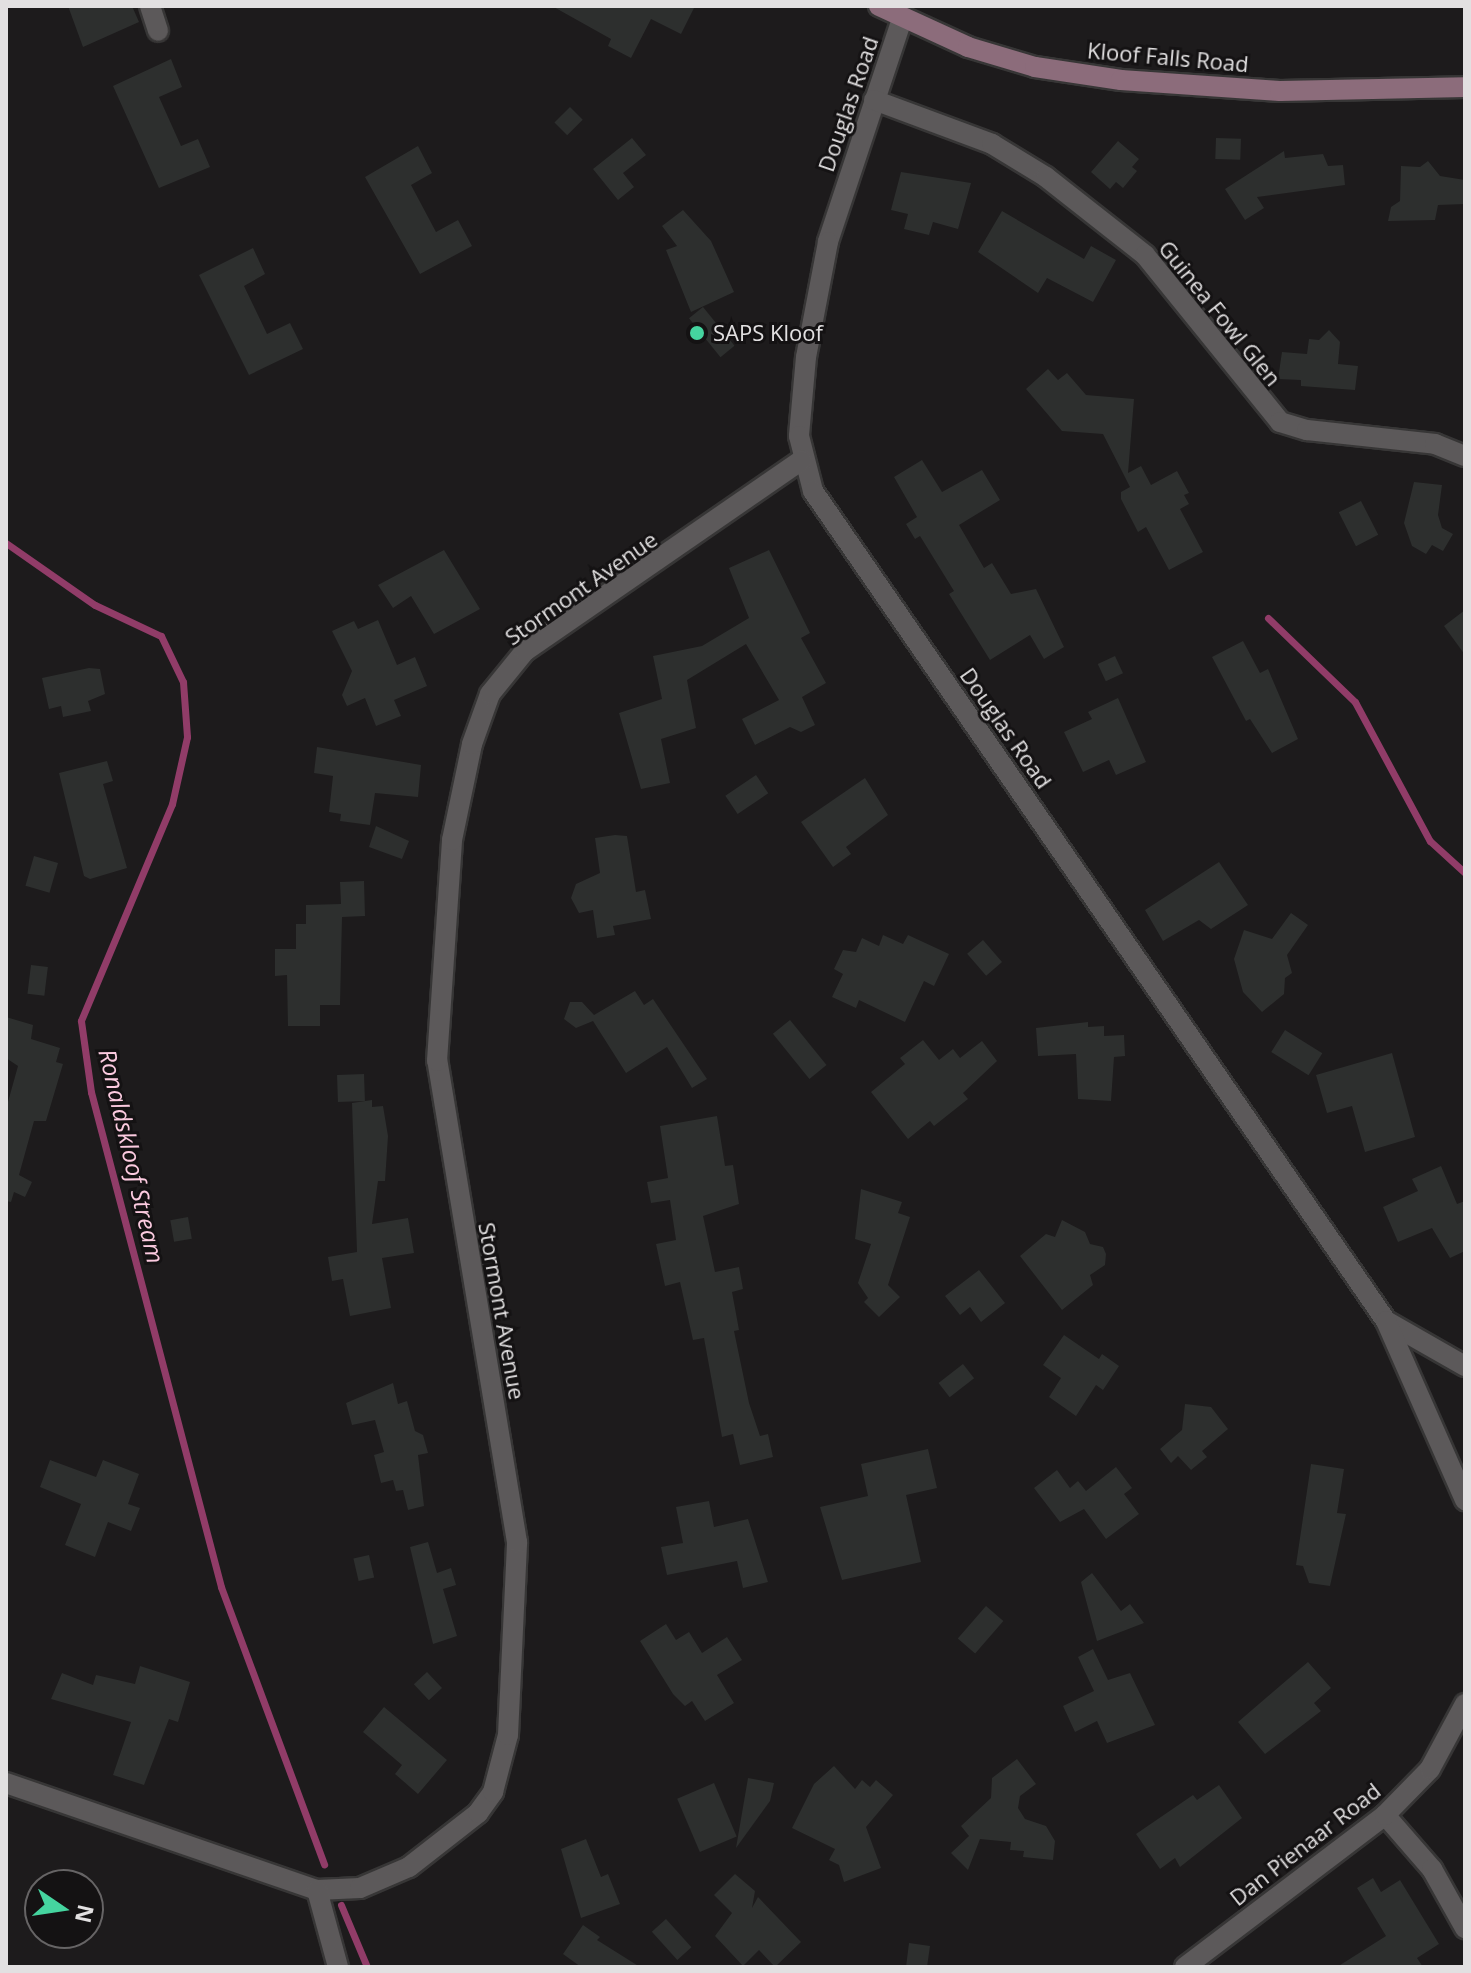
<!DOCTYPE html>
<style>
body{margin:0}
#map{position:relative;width:1471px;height:1973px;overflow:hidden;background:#1d1b1c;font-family:"Open Sans",sans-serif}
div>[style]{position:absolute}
.stream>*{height:7px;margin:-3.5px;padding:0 3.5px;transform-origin:3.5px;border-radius:3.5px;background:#913c68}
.building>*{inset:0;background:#2d2f2e;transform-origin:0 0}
.roads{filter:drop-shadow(2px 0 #373636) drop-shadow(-2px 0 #373636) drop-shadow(0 2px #373636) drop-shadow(0 -2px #373636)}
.street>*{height:20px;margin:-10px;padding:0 10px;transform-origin:10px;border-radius:10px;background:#5c595a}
.secondary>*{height:20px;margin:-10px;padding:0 10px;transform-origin:10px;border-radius:10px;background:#8c6c7b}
.dots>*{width:22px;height:22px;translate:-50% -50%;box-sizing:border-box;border:4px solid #141213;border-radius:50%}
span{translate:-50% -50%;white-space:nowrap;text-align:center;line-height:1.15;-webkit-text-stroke:6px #141213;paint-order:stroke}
.street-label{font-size:22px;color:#e2e0e1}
.poi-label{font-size:22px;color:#e2e0e1}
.left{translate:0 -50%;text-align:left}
.water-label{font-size:24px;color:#fccbe0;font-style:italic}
.frame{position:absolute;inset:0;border:8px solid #e2e0e1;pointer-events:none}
.north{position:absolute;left:24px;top:1869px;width:80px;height:80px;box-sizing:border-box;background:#141213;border:2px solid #666465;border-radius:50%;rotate:103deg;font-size:22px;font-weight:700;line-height:32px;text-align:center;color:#e2e0e1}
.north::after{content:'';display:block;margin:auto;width:28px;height:36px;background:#45d49f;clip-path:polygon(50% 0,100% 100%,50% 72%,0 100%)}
</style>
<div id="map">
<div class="stream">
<div style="left:6px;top:543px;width:108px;rotate:34.9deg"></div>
<div style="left:95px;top:605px;width:73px;rotate:25.2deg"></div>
<div style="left:161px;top:636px;width:51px;rotate:64.4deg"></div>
<div style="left:183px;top:682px;width:55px;rotate:85.8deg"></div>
<div style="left:187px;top:737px;width:69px;rotate:102.6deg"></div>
<div style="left:172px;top:804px;width:235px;rotate:112.8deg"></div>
<div style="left:81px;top:1021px;width:72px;rotate:82deg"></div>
<div style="left:91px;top:1092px;width:512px;rotate:75.28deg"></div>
<div style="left:221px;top:1587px;width:296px;rotate:69.6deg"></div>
<div style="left:1268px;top:618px;width:121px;rotate:44deg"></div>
<div style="left:1355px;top:702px;width:158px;rotate:61.7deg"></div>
<div style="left:1430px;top:841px;width:47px;rotate:42.4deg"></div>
<div style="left:341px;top:1905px;width:67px;rotate:67.2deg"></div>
</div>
<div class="building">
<div style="clip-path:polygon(68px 6px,132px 6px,139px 22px,83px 47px)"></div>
<div style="clip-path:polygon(552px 6px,695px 6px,681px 34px,651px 19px,631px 58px,608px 46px,611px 39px)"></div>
<div style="clip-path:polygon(171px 59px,182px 87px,159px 97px,181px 146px,198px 139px,210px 167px,159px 188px,113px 86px)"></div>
<div style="left:570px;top:107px;width:18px;height:22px;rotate:45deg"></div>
<div style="clip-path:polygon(632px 138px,646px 155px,623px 173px,634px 187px,618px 200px,593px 169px)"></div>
<div style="left:1216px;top:138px;width:25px;height:21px;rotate:2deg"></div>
<div style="clip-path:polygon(1118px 141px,1139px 159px,1132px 167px,1137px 171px,1123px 188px,1116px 182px,1110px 189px,1091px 172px)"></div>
<div style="clip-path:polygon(418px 146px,432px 173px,411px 185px,436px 232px,458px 220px,472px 246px,420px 274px,365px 177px)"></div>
<div style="clip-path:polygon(1284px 151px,1285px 158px,1323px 154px,1328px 166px,1343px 165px,1345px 185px,1257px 197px,1264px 208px,1245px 220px,1225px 189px)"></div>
<div style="clip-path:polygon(1428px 161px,1440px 176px,1465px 180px,1465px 204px,1438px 205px,1435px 220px,1388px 221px,1391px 207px,1400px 201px,1401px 166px,1420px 167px)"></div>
<div style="clip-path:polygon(901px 172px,971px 183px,958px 229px,933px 222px,929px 235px,904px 229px,908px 214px,891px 210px)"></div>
<div style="clip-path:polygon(683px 210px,711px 241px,734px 292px,691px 312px,666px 250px,677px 246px,662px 226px)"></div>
<div style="clip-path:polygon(1002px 211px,1084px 259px,1091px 246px,1116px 260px,1093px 302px,1047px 278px,1038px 293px,978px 252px)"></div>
<div style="clip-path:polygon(253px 248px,265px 274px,244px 286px,267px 334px,290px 323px,303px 349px,249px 375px,199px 275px)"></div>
<div style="left:703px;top:307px;width:50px;height:18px;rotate:51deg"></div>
<div style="clip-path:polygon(1329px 330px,1340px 342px,1338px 364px,1358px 366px,1355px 390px,1301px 386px,1301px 380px,1278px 379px,1282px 352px,1307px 354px,1309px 339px,1319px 340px)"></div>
<div style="clip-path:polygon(1048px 369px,1058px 380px,1067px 373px,1086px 395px,1134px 399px,1128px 473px,1141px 466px,1151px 485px,1177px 471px,1189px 493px,1184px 495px,1189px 504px,1180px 509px,1203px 552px,1169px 570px,1146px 527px,1138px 532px,1121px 499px,1121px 492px,1130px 487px,1103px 434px,1062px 431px,1026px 389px)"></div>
<div style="clip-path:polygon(922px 460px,942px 492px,982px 470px,1000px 500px,959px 525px,984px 568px,992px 563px,1011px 594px,1036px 589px,1064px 647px,1044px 659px,1030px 635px,990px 660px,949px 594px,954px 591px,920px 536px,915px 539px,906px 524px,917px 517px,894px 477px)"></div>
<div style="clip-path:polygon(1414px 482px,1442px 485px,1438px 515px,1442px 528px,1453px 534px,1443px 551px,1432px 545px,1426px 554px,1412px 546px,1404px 523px)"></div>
<div style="left:1361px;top:501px;width:38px;height:25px;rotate:63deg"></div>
<div style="clip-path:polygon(444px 550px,480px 609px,434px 634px,411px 596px,393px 608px,378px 585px)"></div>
<div style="clip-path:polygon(769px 550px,810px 633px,801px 638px,826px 683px,802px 697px,815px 725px,801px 732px,790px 727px,755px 745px,742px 719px,779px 700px,746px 644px,687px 680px,696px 728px,661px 739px,670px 783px,641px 789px,619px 713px,662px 699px,653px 656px,702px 646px,749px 618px,729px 568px)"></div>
<div style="clip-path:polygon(1465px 610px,1465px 655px,1444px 626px)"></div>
<div style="clip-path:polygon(378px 620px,397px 665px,415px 657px,427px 686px,394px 700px,401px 716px,376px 726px,365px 698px,347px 706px,342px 695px,352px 671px,332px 631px,354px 621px,358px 629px)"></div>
<div style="clip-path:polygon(1243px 641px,1260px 673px,1268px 669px,1298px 739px,1272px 753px,1250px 719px,1246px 721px,1212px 657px)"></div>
<div style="left:1115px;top:656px;width:19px;height:19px;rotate:65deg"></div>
<div style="clip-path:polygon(89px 668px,100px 669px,105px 694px,88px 701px,91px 711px,63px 717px,61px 706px,49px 709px,42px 678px)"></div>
<div style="clip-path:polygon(1118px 698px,1146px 762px,1116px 775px,1109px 760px,1083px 772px,1064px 732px,1092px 719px,1088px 712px)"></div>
<div style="clip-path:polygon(317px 747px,421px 765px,418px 797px,375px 793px,370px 825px,340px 821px,341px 814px,329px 812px,333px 776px,314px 773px)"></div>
<div style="clip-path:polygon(107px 761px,113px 781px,103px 784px,127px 868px,90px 879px,84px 876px,59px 773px)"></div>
<div style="left:756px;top:775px;width:22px;height:37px;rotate:56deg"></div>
<div style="clip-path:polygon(865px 778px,888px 815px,846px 847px,851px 854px,833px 867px,801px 822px)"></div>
<div style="clip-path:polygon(376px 826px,409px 841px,402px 859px,369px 847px)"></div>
<div style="clip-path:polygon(615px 835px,627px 836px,636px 892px,645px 890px,651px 919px,613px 926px,615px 935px,597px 938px,593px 910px,579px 913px,571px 898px,576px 884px,600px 873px,595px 838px)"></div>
<div style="left:34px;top:856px;width:25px;height:31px;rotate:16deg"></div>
<div style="clip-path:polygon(1219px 862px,1248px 905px,1211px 929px,1199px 920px,1163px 941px,1145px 910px)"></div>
<div style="clip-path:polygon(364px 881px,365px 916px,342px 917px,340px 1005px,320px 1005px,320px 1026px,288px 1026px,287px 975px,275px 976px,275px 949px,296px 949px,296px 924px,306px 924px,306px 905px,341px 904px,340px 882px)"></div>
<div style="clip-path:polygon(1291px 913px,1308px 925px,1287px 955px,1292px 973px,1285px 978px,1284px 994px,1262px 1012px,1243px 992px,1234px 959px,1244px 930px,1272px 939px)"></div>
<div style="clip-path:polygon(883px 935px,903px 944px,908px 935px,949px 954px,934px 986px,924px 981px,905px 1022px,859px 1000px,856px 1008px,832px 997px,843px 974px,834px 969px,843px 950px,856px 952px,862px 938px,879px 946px)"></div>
<div style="left:983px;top:940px;width:29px;height:21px;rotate:49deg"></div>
<div style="left:31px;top:965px;width:17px;height:29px;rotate:7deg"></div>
<div style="clip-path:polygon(635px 991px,644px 1005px,653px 999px,707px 1079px,692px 1088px,667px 1047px,626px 1073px,593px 1021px,576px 1028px,564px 1019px,570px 1002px,582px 1002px,594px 1015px)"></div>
<div style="clip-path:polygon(6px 1017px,33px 1025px,31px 1039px,60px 1048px,56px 1062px,63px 1064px,46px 1121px,34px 1121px,19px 1175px,32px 1182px,25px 1197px,14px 1192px,11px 1202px,6px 1201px,6px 1109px,18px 1066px,6px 1058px)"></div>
<div style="left:790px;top:1020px;width:58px;height:22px;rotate:51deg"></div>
<div style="clip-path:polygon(1088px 1022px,1088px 1027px,1104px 1026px,1104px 1036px,1124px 1035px,1125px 1056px,1114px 1057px,1111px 1101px,1078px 1099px,1076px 1054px,1038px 1056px,1036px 1028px)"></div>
<div style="left:1285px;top:1030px;width:44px;height:26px;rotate:32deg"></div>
<div style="clip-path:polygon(923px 1040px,939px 1060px,953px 1049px,960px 1058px,982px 1041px,997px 1061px,963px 1093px,968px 1099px,934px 1126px,930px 1121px,908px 1139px,871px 1092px,905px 1064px,900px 1058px)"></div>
<div style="clip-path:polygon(1392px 1053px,1415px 1137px,1365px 1152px,1352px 1106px,1327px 1113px,1316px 1075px)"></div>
<div style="left:364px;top:1074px;width:27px;height:27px;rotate:88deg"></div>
<div style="clip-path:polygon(372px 1100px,372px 1107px,383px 1106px,388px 1136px,385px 1181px,378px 1181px,372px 1224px,408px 1218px,414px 1253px,382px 1258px,391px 1308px,350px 1316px,343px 1279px,332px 1281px,328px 1257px,357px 1252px,352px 1103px)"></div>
<div style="clip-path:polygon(717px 1116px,725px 1166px,733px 1165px,739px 1204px,703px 1216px,715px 1272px,739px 1267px,743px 1289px,732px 1292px,739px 1330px,734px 1331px,749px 1403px,760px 1436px,768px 1434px,773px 1457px,740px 1465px,733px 1434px,722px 1437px,704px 1338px,693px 1340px,680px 1282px,665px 1286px,656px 1244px,676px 1240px,670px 1200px,651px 1203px,647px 1182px,668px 1178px,660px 1126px)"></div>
<div style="clip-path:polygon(1441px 1166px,1457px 1204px,1465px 1201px,1465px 1251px,1450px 1258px,1432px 1228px,1398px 1242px,1383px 1207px,1418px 1191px,1412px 1179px)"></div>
<div style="clip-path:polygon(861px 1189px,902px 1202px,898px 1213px,910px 1217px,888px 1285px,900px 1297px,879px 1317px,864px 1302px,868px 1298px,858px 1283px,871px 1244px,855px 1239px)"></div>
<div style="left:188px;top:1217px;width:22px;height:18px;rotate:80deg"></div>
<div style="clip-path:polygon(1062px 1220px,1085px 1232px,1090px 1244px,1103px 1247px,1106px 1254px,1105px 1265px,1090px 1275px,1093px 1285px,1062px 1310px,1020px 1256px,1046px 1234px,1055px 1237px)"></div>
<div style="clip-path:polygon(979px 1270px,1005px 1303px,981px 1322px,970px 1307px,960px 1315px,945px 1296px)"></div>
<div style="clip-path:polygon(1064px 1335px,1099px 1359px,1102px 1354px,1119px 1366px,1103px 1390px,1096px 1385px,1076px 1416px,1049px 1397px,1061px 1378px,1043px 1365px)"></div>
<div style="left:963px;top:1364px;width:18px;height:31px;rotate:52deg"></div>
<div style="clip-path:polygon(393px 1383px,398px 1404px,407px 1401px,415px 1431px,423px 1435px,428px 1453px,418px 1455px,424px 1506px,408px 1510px,403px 1490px,396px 1491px,393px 1480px,381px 1483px,374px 1455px,384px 1452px,375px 1420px,352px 1425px,346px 1403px)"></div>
<div style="clip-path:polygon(1185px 1404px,1211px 1407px,1228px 1429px,1202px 1451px,1207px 1457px,1191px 1470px,1178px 1456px,1171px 1463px,1160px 1449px,1182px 1430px)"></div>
<div style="clip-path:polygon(928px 1449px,937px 1488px,906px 1495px,921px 1562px,842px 1580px,820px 1507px,868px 1496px,861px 1464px)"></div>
<div style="clip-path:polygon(50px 1460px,96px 1477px,103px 1460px,139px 1474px,128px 1504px,140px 1508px,131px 1531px,108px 1522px,95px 1557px,65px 1545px,81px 1504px,40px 1487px)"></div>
<div style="clip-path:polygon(1311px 1464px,1344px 1469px,1337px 1513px,1346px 1514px,1330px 1586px,1309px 1583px,1303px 1566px,1296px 1565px)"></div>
<div style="clip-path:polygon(1116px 1467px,1132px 1488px,1124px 1494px,1139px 1514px,1106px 1539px,1084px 1509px,1060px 1522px,1034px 1488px,1057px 1470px,1070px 1488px,1078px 1481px,1086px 1491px)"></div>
<div style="clip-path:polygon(709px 1501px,714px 1527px,748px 1519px,768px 1582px,743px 1588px,737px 1561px,667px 1575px,661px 1547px,683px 1543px,676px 1507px)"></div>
<div style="clip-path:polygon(428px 1542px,437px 1573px,451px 1568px,456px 1585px,443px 1589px,457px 1636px,433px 1644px,410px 1547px)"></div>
<div style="left:369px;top:1555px;width:23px;height:16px;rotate:77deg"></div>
<div style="clip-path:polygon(1092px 1573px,1121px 1611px,1130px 1604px,1144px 1623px,1097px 1641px,1081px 1582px)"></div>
<div style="left:986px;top:1606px;width:23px;height:43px;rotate:41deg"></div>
<div style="clip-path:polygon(666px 1624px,676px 1640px,689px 1632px,702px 1653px,727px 1637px,742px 1660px,717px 1675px,734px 1703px,705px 1721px,692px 1701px,685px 1706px,673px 1694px,640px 1641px)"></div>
<div style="clip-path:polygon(1093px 1649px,1108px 1680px,1130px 1673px,1155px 1725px,1107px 1743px,1097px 1721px,1075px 1732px,1063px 1706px,1094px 1691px,1078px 1657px)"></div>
<div style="clip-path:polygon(1308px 1662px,1331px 1688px,1314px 1703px,1321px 1711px,1265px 1754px,1238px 1722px)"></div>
<div style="clip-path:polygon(140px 1666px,190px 1682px,178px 1722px,169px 1719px,144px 1785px,113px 1775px,131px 1722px,51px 1699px,62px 1673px,93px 1685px,96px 1675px,135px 1684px)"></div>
<div style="left:427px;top:1672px;width:22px;height:18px;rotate:47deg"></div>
<div style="clip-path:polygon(384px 1707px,447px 1760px,418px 1794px,395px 1774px,402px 1765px,363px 1732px)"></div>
<div style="clip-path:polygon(1017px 1759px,1036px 1784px,1020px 1796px,1018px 1808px,1025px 1819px,1046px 1826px,1055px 1841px,1053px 1860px,1023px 1857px,1024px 1851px,1010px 1850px,1011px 1842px,980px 1839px,968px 1870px,951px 1853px,969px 1836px,961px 1826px,991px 1798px,992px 1778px)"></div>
<div style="clip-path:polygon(834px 1766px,855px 1789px,862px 1780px,870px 1787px,876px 1780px,893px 1795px,866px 1827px,881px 1868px,844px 1882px,839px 1865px,829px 1860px,835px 1849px,792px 1828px,814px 1784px)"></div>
<div style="clip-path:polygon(748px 1778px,774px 1783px,770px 1801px,736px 1848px)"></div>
<div style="left:714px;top:1783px;width:58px;height:40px;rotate:67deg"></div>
<div style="clip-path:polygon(1219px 1785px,1242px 1818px,1180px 1867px,1175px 1858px,1160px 1869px,1136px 1834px,1193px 1795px,1197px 1800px)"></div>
<div style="clip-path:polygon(586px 1839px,601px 1877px,608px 1874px,620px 1904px,581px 1918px,561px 1849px)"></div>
<div style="clip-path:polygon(735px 1874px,755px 1891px,752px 1908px,758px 1897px,801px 1942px,775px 1967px,759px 1950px,743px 1966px,715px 1936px,732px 1913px,714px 1895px)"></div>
<div style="clip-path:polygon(1373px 1878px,1381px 1892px,1400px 1880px,1439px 1944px,1417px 1958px,1423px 1967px,1337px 1967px,1386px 1936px,1357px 1888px)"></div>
<div style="left:666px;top:1919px;width:38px;height:19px;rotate:48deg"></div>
<div style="clip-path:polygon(583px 1925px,600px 1937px,597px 1940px,640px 1967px,581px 1967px,563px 1954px)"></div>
<div style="clip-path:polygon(909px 1943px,930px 1946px,927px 1967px,906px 1967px)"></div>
</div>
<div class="roads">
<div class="street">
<div style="left:150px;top:6px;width:26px;rotate:72deg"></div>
<div style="left:902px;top:19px;width:235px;rotate:108.4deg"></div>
<div style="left:828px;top:242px;width:117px;rotate:100.8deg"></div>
<div style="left:806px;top:357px;width:79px;rotate:95.1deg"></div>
<div style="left:799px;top:436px;width:57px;rotate:75.7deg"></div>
<div style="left:813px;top:491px;width:1009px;rotate:55.38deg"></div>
<div style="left:1386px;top:1321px;width:91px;rotate:29.7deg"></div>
<div style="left:874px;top:100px;width:126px;rotate:20.4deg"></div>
<div style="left:992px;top:144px;width:63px;rotate:31.4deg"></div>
<div style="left:1046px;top:177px;width:126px;rotate:38.2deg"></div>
<div style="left:1145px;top:255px;width:215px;rotate:51deg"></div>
<div style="left:1280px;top:422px;width:28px;rotate:17deg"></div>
<div style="left:1307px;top:430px;width:129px;rotate:6.2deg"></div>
<div style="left:1435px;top:444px;width:32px;rotate:22deg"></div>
<div style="left:1386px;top:1321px;width:196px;rotate:66.2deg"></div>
<div style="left:6px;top:1783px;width:329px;rotate:19deg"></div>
<div style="left:317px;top:1890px;width:43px;rotate:-2.7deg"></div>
<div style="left:360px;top:1888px;width:53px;rotate:-23.2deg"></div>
<div style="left:409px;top:1867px;width:88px;rotate:-38deg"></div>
<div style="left:478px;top:1813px;width:26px;rotate:-54deg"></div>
<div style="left:493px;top:1792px;width:59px;rotate:-75.3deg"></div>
<div style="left:508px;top:1735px;width:193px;rotate:-87.3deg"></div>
<div style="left:517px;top:1542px;width:488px;rotate:-99.4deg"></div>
<div style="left:437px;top:1061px;width:222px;rotate:-86.1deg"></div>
<div style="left:452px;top:840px;width:98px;rotate:-78.2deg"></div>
<div style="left:472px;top:744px;width:53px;rotate:-70.2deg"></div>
<div style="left:490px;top:694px;width:55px;rotate:-50.9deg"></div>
<div style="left:525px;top:651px;width:336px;rotate:-34.6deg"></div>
<div style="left:1385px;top:1815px;width:72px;rotate:49deg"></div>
<div style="left:1432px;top:1869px;width:68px;rotate:60.8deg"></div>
<div style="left:317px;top:1890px;width:80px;rotate:74.7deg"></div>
<div style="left:1185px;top:1967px;width:251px;rotate:-37.2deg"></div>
<div style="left:1385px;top:1815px;width:64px;rotate:-45.6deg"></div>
<div style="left:1430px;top:1769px;width:74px;rotate:-61.7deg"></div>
</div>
<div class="secondary">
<div style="left:879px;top:6px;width:98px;rotate:24.7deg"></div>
<div style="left:968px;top:47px;width:70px;rotate:16.6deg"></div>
<div style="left:1035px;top:67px;width:87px;rotate:8.6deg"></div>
<div style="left:1121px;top:80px;width:159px;rotate:4deg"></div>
<div style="left:1280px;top:91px;width:185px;rotate:-1.2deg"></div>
</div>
</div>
<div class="dots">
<div style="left:697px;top:333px;background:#45d49f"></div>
</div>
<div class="street-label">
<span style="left:1168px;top:57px;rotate:5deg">Kloof Falls Road</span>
<span style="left:848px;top:104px;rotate:-71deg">Douglas Road</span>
<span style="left:1220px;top:313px;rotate:51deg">Guinea Fowl Glen</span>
<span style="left:581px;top:588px;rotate:-35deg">Stormont Avenue</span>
<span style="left:1006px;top:728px;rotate:55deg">Douglas Road</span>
<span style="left:502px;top:1311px;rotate:80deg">Stormont Avenue</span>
<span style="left:1305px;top:1844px;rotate:-38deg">Dan Pienaar Road</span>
</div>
<div class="poi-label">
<span class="left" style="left:713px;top:333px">SAPS Kloof</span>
</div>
<div class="water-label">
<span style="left:132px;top:1156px;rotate:77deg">Ronaldskloof Stream</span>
</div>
<div class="frame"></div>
<div class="north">N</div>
</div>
